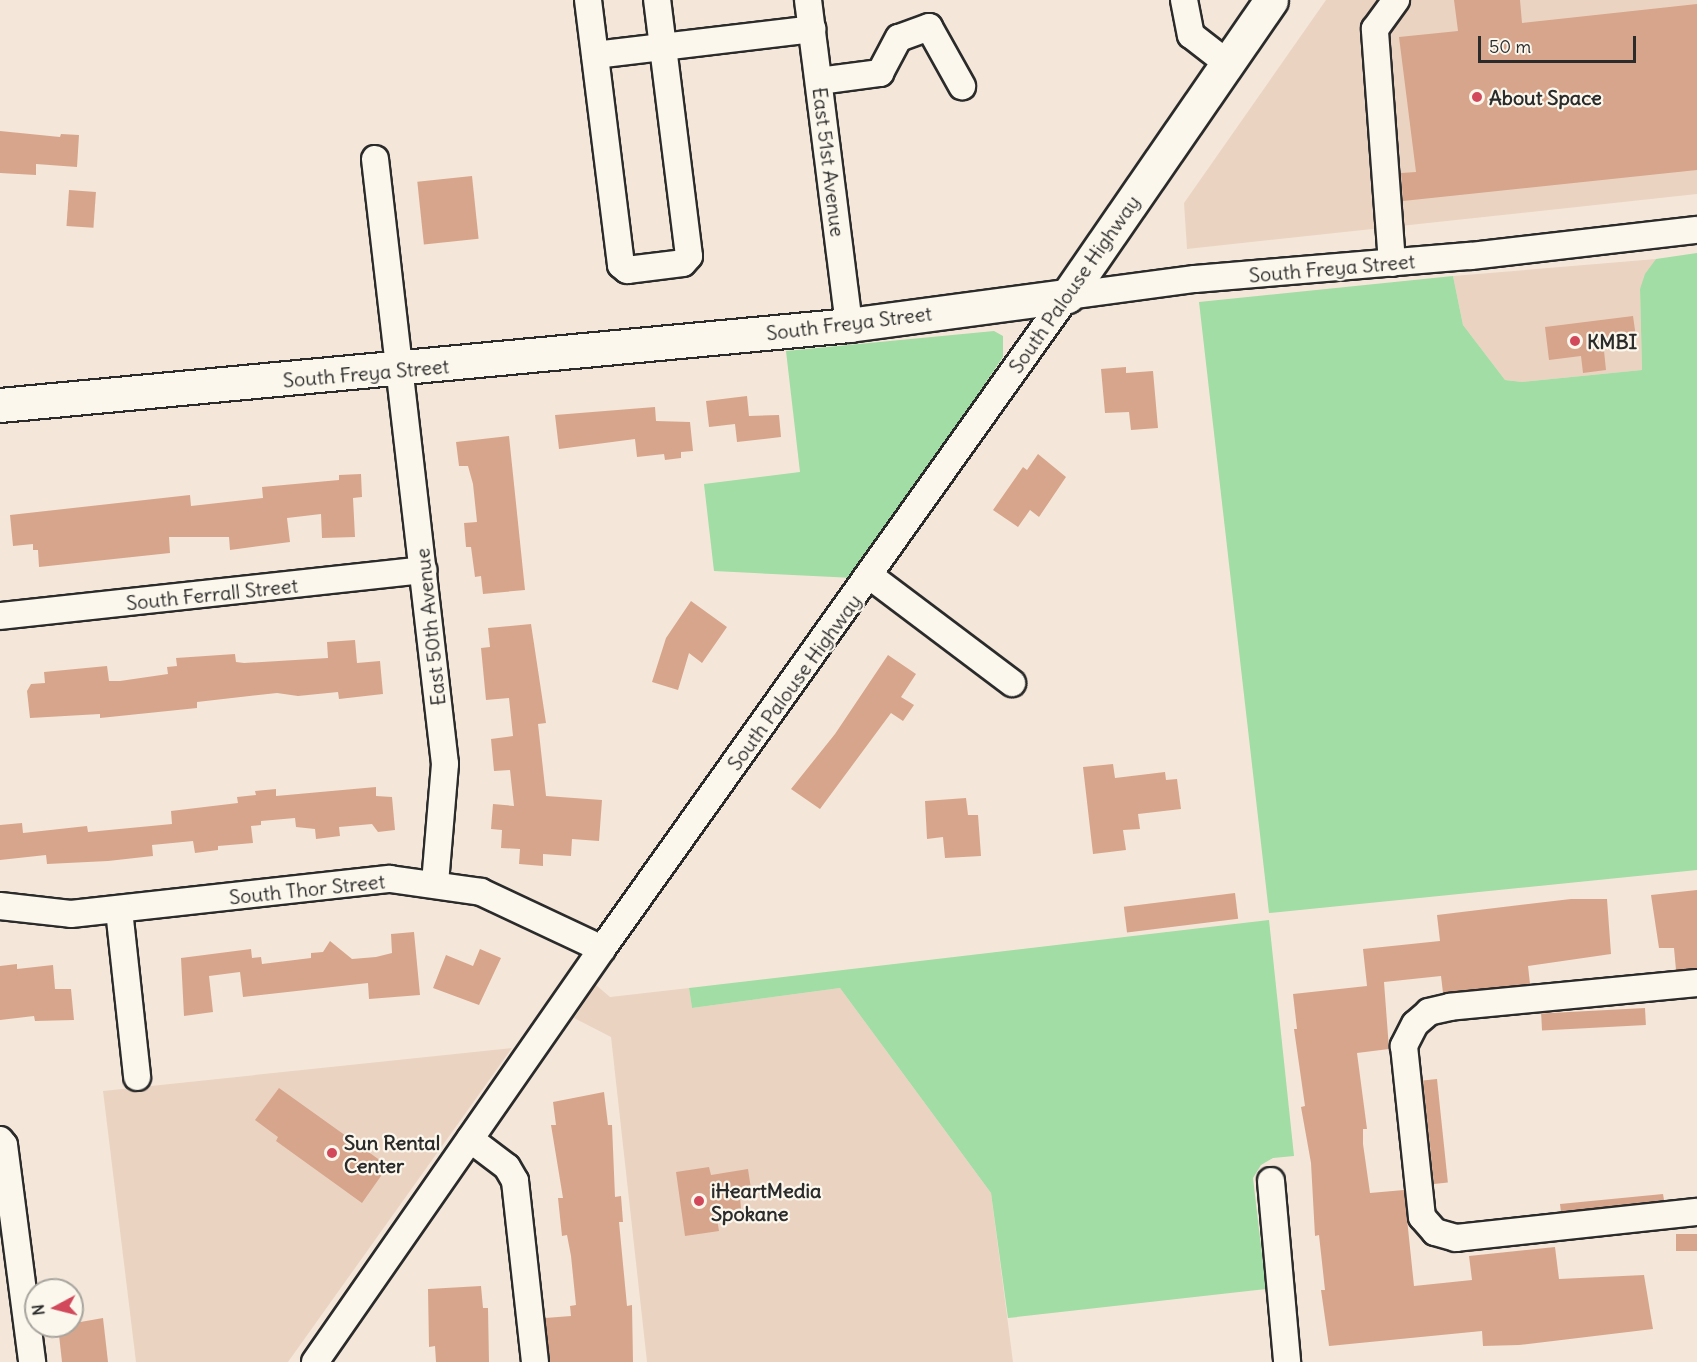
<!DOCTYPE html>
<style>
body{margin:0}
#map{position:relative;width:1697px;height:1362px;overflow:hidden;background:#f4e7d9;font-family:Delius,sans-serif}
div>[style]{position:absolute}
.built>*{inset:0;background:#ebd3c2}
.green>*{inset:0;background:#a1dda4}
.building>*{inset:0;background:#d7a58b;transform-origin:0 0}
.roads{filter:drop-shadow(2px 0 #2b2b2b) drop-shadow(-2px 0 #2b2b2b) drop-shadow(0 2px #2b2b2b) drop-shadow(0 -2px #2b2b2b)}
.minor>*{height:26px;margin:-13px;padding:0 13px;transform-origin:13px;border-radius:13px;background:#fbf7ec}
.major>*{height:33px;margin:-16.5px;padding:0 16.5px;transform-origin:16.5px;border-radius:16.5px;background:#fbf7ec}
.dots>*{width:16px;height:16px;translate:-50% -50%;box-sizing:border-box;border:3px solid #fbf7ec;border-radius:50%}
span{translate:-50% -50%;white-space:nowrap;text-align:center;line-height:1.15;-webkit-text-stroke:4.5px #fbf7ec;paint-order:stroke}
.poi-label{font-size:20px;color:#2b2b2b;font-weight:700}
.left{translate:0 -50%;text-align:left}
.street-label{font-size:20px;color:#2b2b2b}
.north{position:absolute;left:24px;top:1278px;width:60px;height:60px;box-sizing:border-box;background:#fbf7ec;border:2px solid #a8a59f;border-radius:50%;rotate:263deg;font-size:16px;font-weight:700;line-height:24px;text-align:center;color:#2b2b2b}
.north::after{content:'';display:block;margin:auto;width:21px;height:27px;background:#d1495b;clip-path:polygon(50% 0,100% 100%,50% 72%,0 100%)}
.scale{position:absolute;left:1478px;top:36px;width:158px;height:27px;box-sizing:border-box;border:3px solid #2b2b2b;border-top:0;padding-left:8px;font-size:18px;line-height:21px;white-space:nowrap;color:#2b2b2b;-webkit-text-stroke:4px #fbf7ec;paint-order:stroke}
</style>
<div id="map">
<div class="built">
<div style="clip-path:polygon(1326px 0,1697px 0,1697px 194px,1187px 249px,1184px 203px)"></div>
<div style="clip-path:polygon(1656px 259px,1640px 289px,1642px 370px,1522px 382px,1505px 380px,1463px 325px,1453px 276px)"></div>
<div style="clip-path:polygon(596px 985px,610px 997px,689px 988px,692px 1008px,840px 988px,991px 1193px,1013px 1362px,647px 1362px,611px 1037px,574px 1018px)"></div>
<div style="clip-path:polygon(512px 1048px,288px 1362px,136px 1362px,103px 1091px)"></div>
</div>
<div class="green">
<div style="clip-path:polygon(1697px 253px,1697px 870px,1269px 913px,1199px 302px,1453px 276px,1463px 325px,1505px 380px,1522px 382px,1642px 370px,1640px 289px,1645px 274px,1656px 259px)"></div>
<div style="clip-path:polygon(994px 331px,1003px 336px,1003px 357px,854px 578px,714px 571px,704px 484px,800px 472px,786px 351px)"></div>
<div style="clip-path:polygon(1269px 920px,1294px 1156px,1273px 1158px,1261px 1165px,1253px 1178px,1266px 1289px,1008px 1318px,991px 1193px,840px 988px,692px 1008px,689px 988px)"></div>
</div>
<div class="building">
<div style="clip-path:polygon(1454px 0,1520px 0,1522px 23px,1697px 4px,1697px 170px,1403px 201px,1401px 173px,1416px 172px,1399px 37px,1458px 31px)"></div>
<div style="clip-path:polygon(0 131px,60px 137px,61px 134px,79px 135px,77px 167px,36px 164px,36px 175px,0 173px)"></div>
<div style="left:472px;top:176px;width:63px;height:55px;rotate:84deg"></div>
<div style="left:69px;top:190px;width:27px;height:36px;rotate:4deg"></div>
<div style="clip-path:polygon(1633px 316px,1636px 337px,1603px 341px,1606px 370px,1583px 373px,1581px 356px,1549px 360px,1545px 327px)"></div>
<div style="clip-path:polygon(1126px 367px,1126px 373px,1153px 371px,1158px 428px,1131px 430px,1129px 412px,1105px 413px,1101px 369px)"></div>
<div style="clip-path:polygon(747px 396px,749px 416px,779px 415px,781px 437px,737px 442px,735px 424px,709px 427px,706px 401px)"></div>
<div style="clip-path:polygon(655px 407px,656px 421px,690px 422px,693px 451px,681px 452px,681px 458px,665px 460px,664px 454px,637px 457px,635px 439px,559px 449px,555px 415px)"></div>
<div style="clip-path:polygon(509px 436px,525px 590px,483px 594px,481px 576px,475px 577px,471px 547px,466px 547px,464px 523px,477px 522px,473px 484px,468px 466px,459px 466px,456px 442px)"></div>
<div style="clip-path:polygon(1038px 454px,1066px 477px,1039px 517px,1030px 510px,1018px 527px,993px 510px,1023px 467px,1027px 470px)"></div>
<div style="clip-path:polygon(361px 474px,362px 497px,353px 498px,355px 537px,322px 538px,321px 514px,287px 518px,290px 542px,230px 550px,229px 537px,169px 537px,170px 553px,39px 567px,38px 550px,33px 550px,33px 544px,13px 546px,10px 515px,190px 495px,191px 506px,263px 498px,262px 487px,339px 480px,339px 475px)"></div>
<div style="clip-path:polygon(691px 601px,727px 627px,702px 663px,689px 653px,678px 690px,652px 682px,666px 638px)"></div>
<div style="clip-path:polygon(531px 624px,546px 723px,538px 724px,546px 796px,602px 800px,599px 841px,572px 839px,571px 856px,543px 854px,543px 866px,519px 864px,520px 849px,501px 848px,502px 830px,491px 829px,493px 804px,514px 806px,510px 770px,494px 771px,491px 739px,513px 736px,509px 698px,486px 700px,481px 648px,490px 647px,488px 628px)"></div>
<div style="clip-path:polygon(355px 640px,357px 663px,380px 661px,383px 694px,339px 699px,338px 692px,298px 696px,277px 693px,197px 702px,197px 708px,100px 718px,100px 714px,30px 718px,27px 691px,31px 684px,45px 683px,44px 672px,107px 666px,109px 681px,120px 681px,168px 674px,167px 667px,177px 666px,176px 658px,235px 654px,236px 662px,244px 663px,328px 658px,327px 642px)"></div>
<div style="clip-path:polygon(888px 655px,916px 674px,901px 697px,914px 705px,903px 721px,891px 713px,820px 809px,791px 789px,835px 734px)"></div>
<div style="clip-path:polygon(1113px 764px,1115px 778px,1165px 772px,1166px 780px,1177px 779px,1181px 809px,1138px 814px,1140px 829px,1123px 830px,1126px 850px,1093px 854px,1083px 767px)"></div>
<div style="clip-path:polygon(376px 787px,376px 796px,392px 797px,395px 830px,378px 832px,372px 824px,339px 827px,340px 836px,316px 839px,315px 829px,296px 827px,295px 818px,261px 821px,261px 825px,251px 826px,253px 843px,218px 846px,218px 850px,195px 853px,193px 841px,152px 845px,153px 856px,108px 861px,47px 864px,46px 855px,0 860px,0 825px,22px 823px,23px 833px,87px 826px,88px 832px,172px 824px,171px 811px,238px 803px,237px 797px,256px 795px,255px 791px,276px 789px,276px 796px)"></div>
<div style="clip-path:polygon(966px 798px,968px 815px,978px 815px,981px 856px,945px 858px,943px 837px,927px 839px,925px 801px)"></div>
<div style="clip-path:polygon(1697px 890px,1697px 968px,1676px 970px,1674px 948px,1659px 948px,1651px 895px)"></div>
<div style="left:1235px;top:893px;width:26px;height:112px;rotate:83deg"></div>
<div style="clip-path:polygon(1571px 899px,1607px 899px,1611px 954px,1528px 966px,1530px 984px,1443px 993px,1441px 976px,1384px 982px,1389px 1049px,1357px 1053px,1367px 1129px,1363px 1129px,1363px 1144px,1370px 1193px,1404px 1190px,1414px 1286px,1472px 1280px,1469px 1256px,1555px 1247px,1559px 1279px,1644px 1275px,1653px 1329px,1519px 1345px,1483px 1346px,1482px 1331px,1329px 1346px,1321px 1290px,1325px 1290px,1319px 1235px,1315px 1236px,1311px 1163px,1301px 1107px,1305px 1106px,1294px 1029px,1297px 1029px,1293px 994px,1367px 986px,1363px 949px,1440px 941px,1437px 915px)"></div>
<div style="clip-path:polygon(414px 932px,420px 995px,369px 999px,368px 983px,243px 997px,240px 972px,209px 976px,213px 1012px,184px 1016px,181px 958px,251px 949px,252px 958px,261px 957px,262px 964px,311px 958px,311px 953px,323px 952px,330px 941px,352px 959px,376px 957px,392px 953px,391px 934px)"></div>
<div style="clip-path:polygon(480px 949px,501px 958px,479px 1005px,433px 988px,446px 955px,473px 966px)"></div>
<div style="clip-path:polygon(17px 964px,17px 969px,53px 965px,55px 989px,71px 989px,74px 1020px,35px 1021px,34px 1016px,0 1020px,0 966px)"></div>
<div style="left:1645px;top:1008px;width:17px;height:104px;rotate:87deg"></div>
<div style="left:1437px;top:1079px;width:104px;height:14px;rotate:84deg"></div>
<div style="clip-path:polygon(279px 1088px,388px 1166px,362px 1203px,276px 1141px,278px 1137px,255px 1120px)"></div>
<div style="clip-path:polygon(604px 1092px,608px 1125px,612px 1125px,615px 1197px,621px 1196px,623px 1222px,619px 1222px,627px 1306px,632px 1305px,633px 1362px,550px 1362px,545px 1318px,571px 1316px,570px 1306px,576px 1305px,571px 1256px,567px 1235px,562px 1236px,558px 1198px,563px 1198px,551px 1125px,556px 1125px,553px 1102px)"></div>
<div style="clip-path:polygon(709px 1167px,711px 1175px,748px 1169px,752px 1195px,740px 1197px,741px 1209px,716px 1213px,719px 1231px,685px 1236px,676px 1172px)"></div>
<div style="clip-path:polygon(1663px 1194px,1664px 1200px,1561px 1212px,1560px 1204px)"></div>
<div style="left:1697px;top:1234px;width:17px;height:21px;rotate:90deg"></div>
<div style="clip-path:polygon(481px 1286px,483px 1308px,488px 1308px,489px 1362px,436px 1362px,435px 1346px,429px 1347px,428px 1289px)"></div>
<div style="clip-path:polygon(103px 1318px,108px 1362px,62px 1362px,58px 1326px)"></div>
</div>
<div class="roads">
<div class="minor">
<div style="left:588px;top:0;width:267px;rotate:82.9deg"></div>
<div style="left:621px;top:265px;width:8px;rotate:40deg"></div>
<div style="left:627px;top:270px;width:56px;rotate:-7.1deg"></div>
<div style="left:683px;top:263px;width:9px;rotate:-49deg"></div>
<div style="left:689px;top:256px;width:258px;rotate:-97.1deg"></div>
<div style="left:808px;top:0;width:328px;rotate:82.8deg"></div>
<div style="left:1184px;top:0;width:36px;rotate:79deg"></div>
<div style="left:1191px;top:35px;width:46px;rotate:37.9deg"></div>
<div style="left:595px;top:55px;width:219px;rotate:-6.8deg"></div>
<div style="left:819px;top:81px;width:62px;rotate:-7.5deg"></div>
<div style="left:880px;top:73px;width:40px;rotate:-62deg"></div>
<div style="left:899px;top:38px;width:32px;rotate:-20deg"></div>
<div style="left:929px;top:27px;width:68px;rotate:60.8deg"></div>
<div style="left:375px;top:159px;width:609px;rotate:83.4deg"></div>
<div style="left:445px;top:764px;width:120px;rotate:94.8deg"></div>
<div style="left:1392px;top:263px;width:235px;rotate:-94.2deg"></div>
<div style="left:1375px;top:29px;width:36px;rotate:-54deg"></div>
<div style="left:870px;top:576px;width:178px;rotate:37deg"></div>
<div style="left:0;top:616px;width:426px;rotate:-6.2deg"></div>
<div style="left:0;top:906px;width:71px;rotate:6.4deg"></div>
<div style="left:71px;top:914px;width:321px;rotate:-6.3deg"></div>
<div style="left:390px;top:879px;width:92px;rotate:8.1deg"></div>
<div style="left:481px;top:892px;width:134px;rotate:25.2deg"></div>
<div style="left:119px;top:910px;width:168px;rotate:83.8deg"></div>
<div style="left:1697px;top:983px;width:248px;rotate:174.5deg"></div>
<div style="left:1450px;top:1007px;width:22px;rotate:167deg"></div>
<div style="left:1429px;top:1012px;width:18px;rotate:139deg"></div>
<div style="left:1415px;top:1024px;width:25px;rotate:117deg"></div>
<div style="left:1404px;top:1046px;width:172px;rotate:84deg"></div>
<div style="left:1422px;top:1217px;width:20px;rotate:49deg"></div>
<div style="left:1435px;top:1232px;width:22px;rotate:16deg"></div>
<div style="left:1456px;top:1238px;width:242px;rotate:-6.2deg"></div>
<div style="left:470px;top:1139px;width:46px;rotate:37.1deg"></div>
<div style="left:507px;top:1167px;width:16px;rotate:60deg"></div>
<div style="left:515px;top:1181px;width:182px;rotate:83.7deg"></div>
<div style="left:0;top:1140px;width:6px;rotate:51deg"></div>
<div style="left:4px;top:1145px;width:219px;rotate:82.6deg"></div>
<div style="left:1271px;top:1181px;width:182px;rotate:84.9deg"></div>
<div style="left:315px;top:1362px;width:503px;rotate:-55.2deg"></div>
<div style="left:602px;top:949px;width:802px;rotate:-54.55deg"></div>
<div style="left:1067px;top:296px;width:129px;rotate:-7.6deg"></div>
<div style="left:1195px;top:279px;width:277px;rotate:-4.8deg"></div>
<div style="left:1471px;top:256px;width:227px;rotate:-6.6deg"></div>
</div>
<div class="major">
<div style="left:0;top:405px;width:853px;rotate:-5.38deg"></div>
<div style="left:849px;top:325px;width:220px;rotate:-7.6deg"></div>
<div style="left:1067px;top:296px;width:359px;rotate:-55.4deg"></div>
</div>
</div>
<div class="dots">
<div style="left:1477px;top:97px;background:#d1495b"></div>
<div style="left:1575px;top:341px;background:#d1495b"></div>
<div style="left:332px;top:1153px;background:#d1495b"></div>
<div style="left:699px;top:1201px;background:#d1495b"></div>
</div>
<div class="poi-label">
<span class="left" style="left:1489px;top:97px">About Space</span>
<span class="left" style="left:1587px;top:341px">KMBI</span>
<span class="left" style="left:344px;top:1154px">Sun Rental<br>Center</span>
<span class="left" style="left:711px;top:1202px">iHeartMedia<br>Spokane</span>
</div>
<div class="street-label">
<span style="left:829px;top:162px;rotate:83deg">East 51st Avenue</span>
<span style="left:1332px;top:268px;rotate:-5deg">South Freya Street</span>
<span style="left:1074px;top:284px;rotate:-55deg">South Palouse Highway</span>
<span style="left:849px;top:323px;rotate:-7deg">South Freya Street</span>
<span style="left:366px;top:373px;rotate:-5deg">South Freya Street</span>
<span style="left:212px;top:594px;rotate:-6deg">South Ferrall Street</span>
<span style="left:430px;top:627px;rotate:-96deg">East 50th Avenue</span>
<span style="left:794px;top:682px;rotate:-54deg">South Palouse Highway</span>
<span style="left:307px;top:889px;rotate:-6deg">South Thor Street</span>
</div>
<div class="north">N</div>
<div class="scale">50 m</div>
</div>
